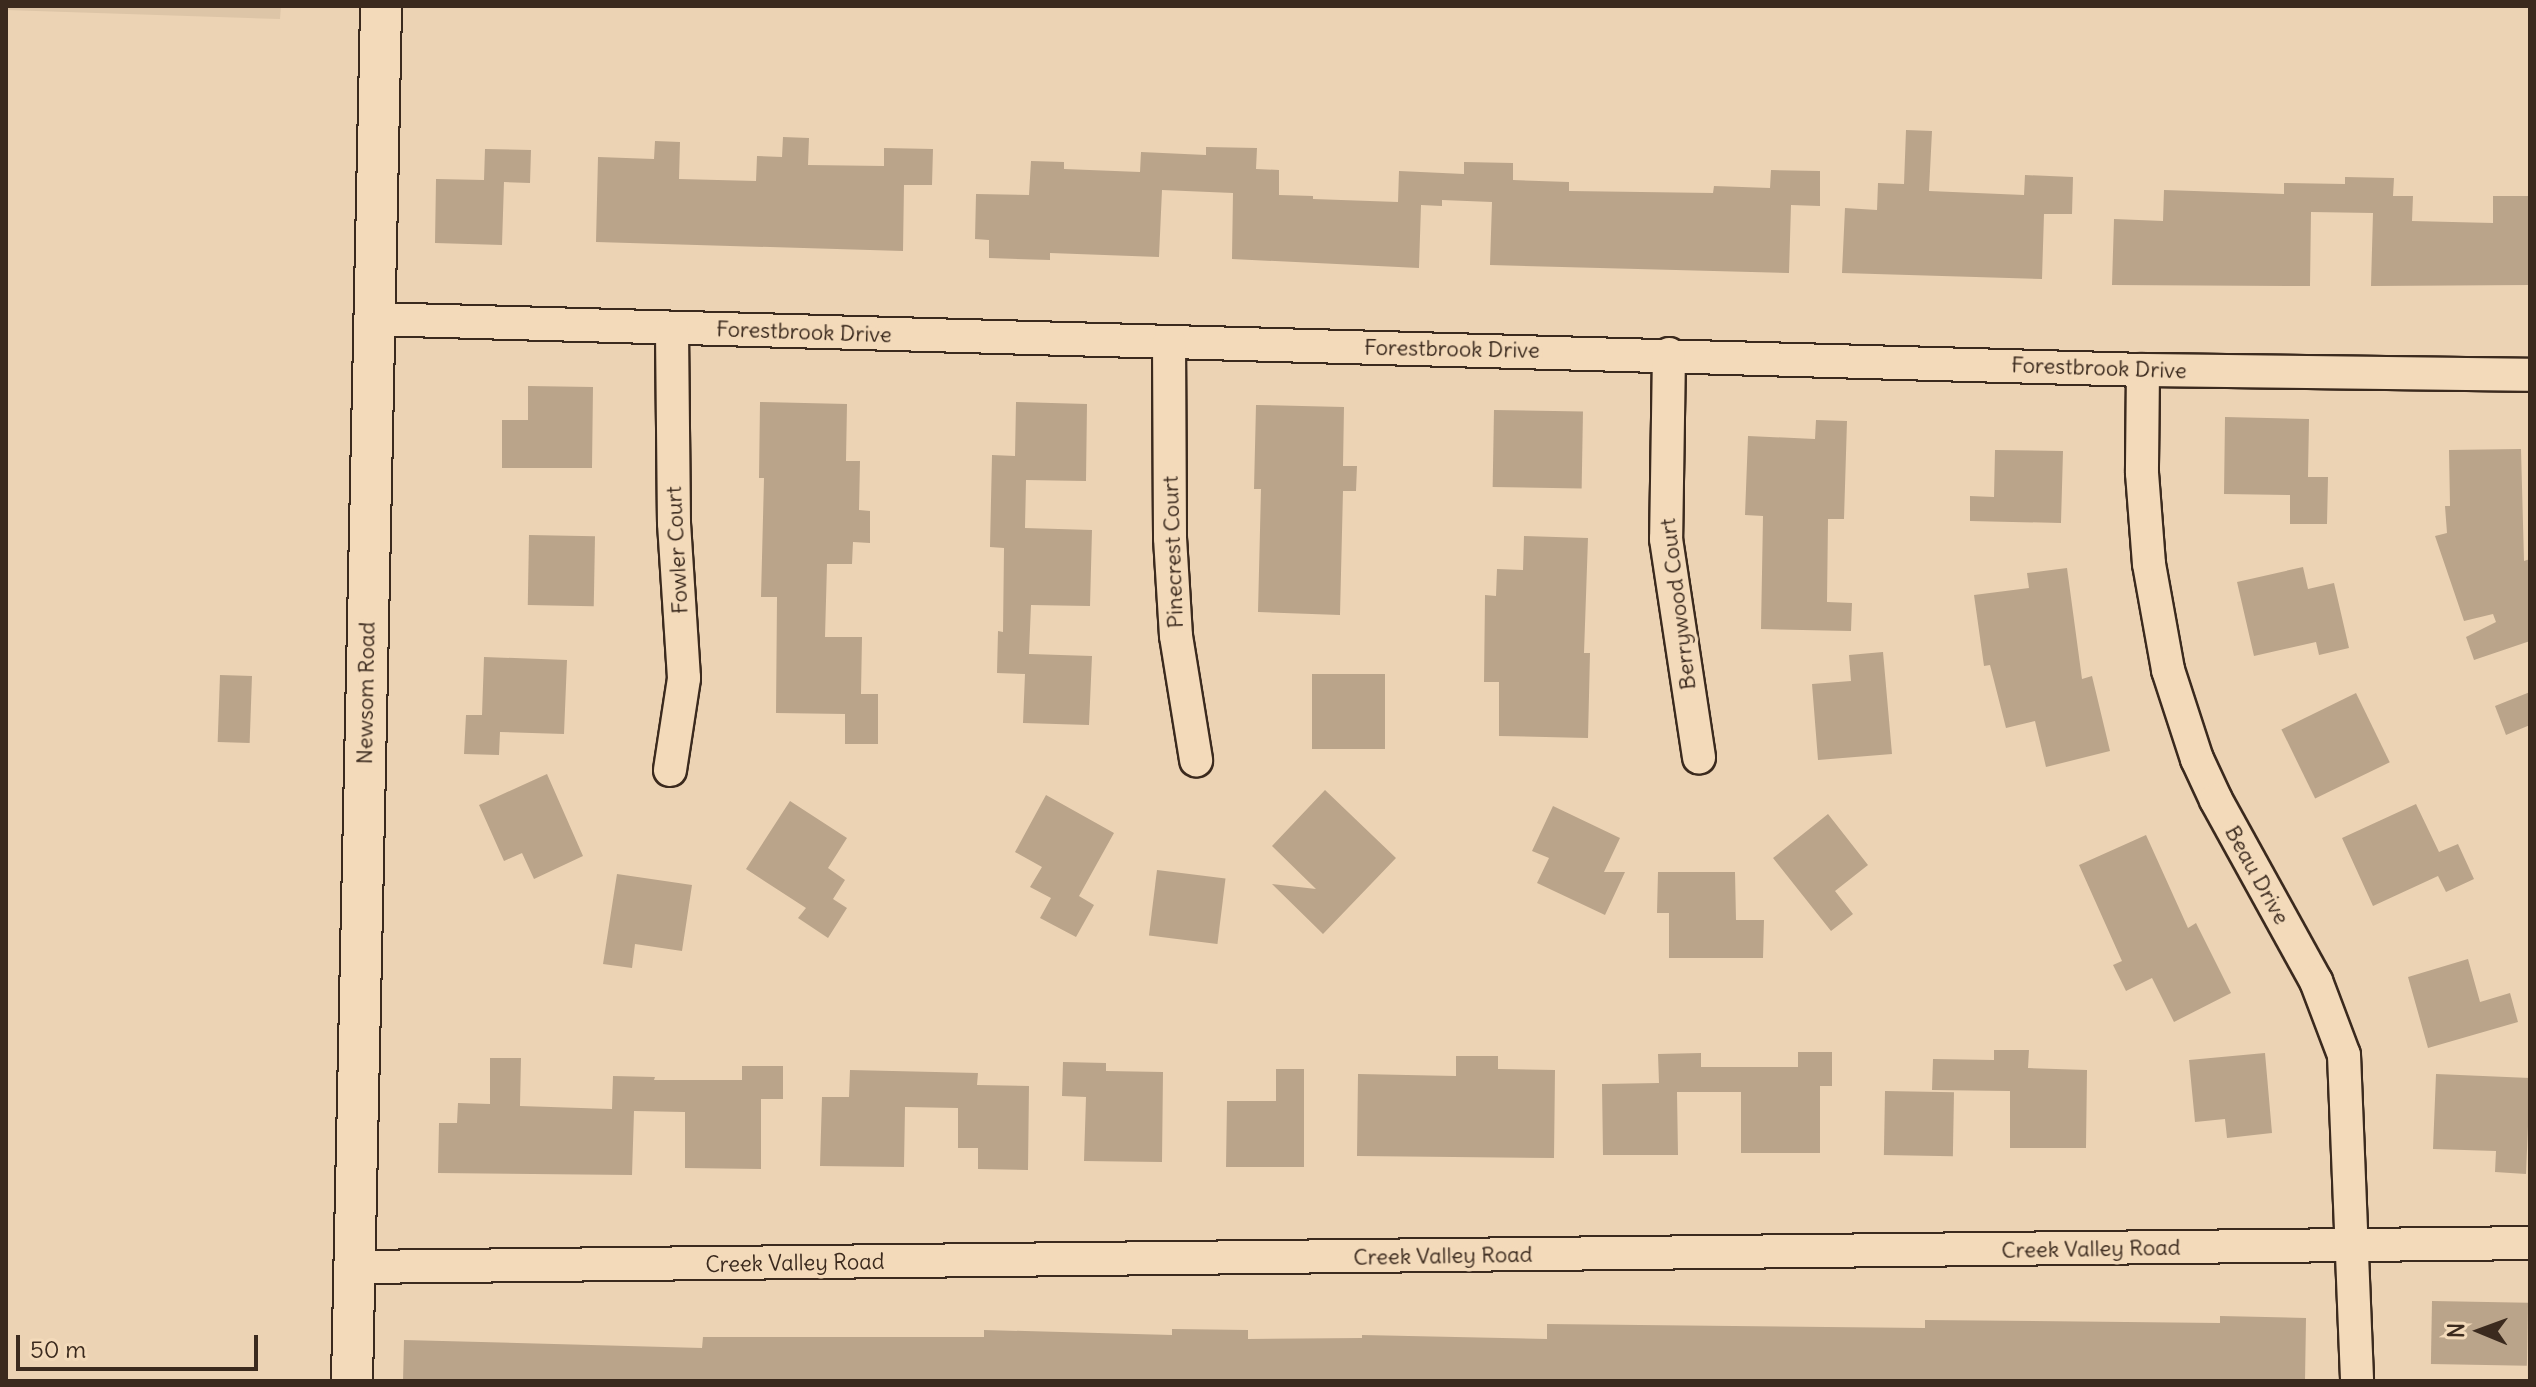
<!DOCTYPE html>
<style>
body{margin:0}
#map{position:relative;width:2536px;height:1387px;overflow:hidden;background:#ecd3b4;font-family:Delius,sans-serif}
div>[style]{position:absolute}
.built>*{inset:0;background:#ddc5a7}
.building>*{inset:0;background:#baa48a;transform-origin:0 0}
.roads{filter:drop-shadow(2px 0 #3b2a1e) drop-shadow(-2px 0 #3b2a1e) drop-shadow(0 2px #3b2a1e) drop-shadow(0 -2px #3b2a1e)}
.minor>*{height:32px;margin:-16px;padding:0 16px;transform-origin:16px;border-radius:16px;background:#f3daba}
.tertiary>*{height:40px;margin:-20px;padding:0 20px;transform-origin:20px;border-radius:20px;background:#f3daba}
span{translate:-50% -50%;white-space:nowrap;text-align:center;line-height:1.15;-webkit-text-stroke:7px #f3daba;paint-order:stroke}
.street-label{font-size:22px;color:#3b2a1e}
.frame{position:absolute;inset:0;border:8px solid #3b2a1e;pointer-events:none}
.north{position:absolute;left:2440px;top:1291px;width:80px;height:80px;-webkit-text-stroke:6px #f3daba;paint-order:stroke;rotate:271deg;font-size:22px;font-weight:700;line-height:32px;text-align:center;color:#3b2a1e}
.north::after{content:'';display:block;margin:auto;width:28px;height:36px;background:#3b2a1e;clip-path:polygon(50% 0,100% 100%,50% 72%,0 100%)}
.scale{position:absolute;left:16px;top:1335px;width:242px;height:36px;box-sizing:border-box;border:4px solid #3b2a1e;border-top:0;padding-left:10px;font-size:24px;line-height:28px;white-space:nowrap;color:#3b2a1e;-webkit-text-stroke:6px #f3daba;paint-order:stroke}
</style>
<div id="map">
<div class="built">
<div style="clip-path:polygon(6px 6px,281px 6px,280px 19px,6px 10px)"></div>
</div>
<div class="building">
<div style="clip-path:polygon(1906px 130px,1932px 131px,1929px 191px,2024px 195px,2025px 175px,2073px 177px,2072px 214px,2044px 214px,2042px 279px,1842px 273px,1845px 208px,1877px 210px,1878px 183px,1904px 184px)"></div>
<div style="clip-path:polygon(783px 137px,809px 138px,808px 165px,884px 166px,884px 148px,933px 149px,932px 185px,904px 185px,903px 251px,596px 242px,598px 157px,654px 159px,655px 141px,680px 142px,679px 179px,756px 181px,757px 156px,782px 157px)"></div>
<div style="clip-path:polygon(1206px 147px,1257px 148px,1256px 169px,1279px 170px,1279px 195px,1313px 196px,1313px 199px,1398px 202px,1399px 171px,1464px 174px,1464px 162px,1513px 163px,1513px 180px,1569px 182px,1569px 191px,1713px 193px,1714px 186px,1770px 188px,1771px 170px,1820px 171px,1820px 206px,1791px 205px,1789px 273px,1490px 265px,1492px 202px,1442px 200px,1442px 206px,1421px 205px,1419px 268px,1232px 259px,1233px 193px,1162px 190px,1159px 257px,1050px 253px,1050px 260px,989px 258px,989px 240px,975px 239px,976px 194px,1029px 195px,1031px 161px,1064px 162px,1064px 169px,1140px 172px,1141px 152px,1206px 155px)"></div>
<div style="clip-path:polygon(485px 149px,531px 150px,530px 183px,504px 182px,502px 245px,435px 243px,436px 179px,484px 180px)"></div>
<div style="clip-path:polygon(2345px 177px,2394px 178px,2393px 196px,2413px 196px,2412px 221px,2493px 223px,2493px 196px,2530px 196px,2530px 285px,2371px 286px,2373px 213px,2311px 212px,2310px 286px,2112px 285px,2114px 219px,2163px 221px,2164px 190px,2284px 194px,2284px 183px,2345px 184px)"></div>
<div style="clip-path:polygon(528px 386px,593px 387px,592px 468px,502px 468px,502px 420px,528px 420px)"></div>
<div style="clip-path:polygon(760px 402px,847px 404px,846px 461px,860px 461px,859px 510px,870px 511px,870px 543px,853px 542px,852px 564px,827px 564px,825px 637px,862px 637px,861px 694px,878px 694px,878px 744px,845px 744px,845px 714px,776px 713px,777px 597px,761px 597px,764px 478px,759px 478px)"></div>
<div style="clip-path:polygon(1016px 402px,1087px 404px,1086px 481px,1026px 480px,1025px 528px,1092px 530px,1090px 606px,1031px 605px,1029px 654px,1092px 656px,1089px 725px,1023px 723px,1025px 674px,997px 673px,998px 631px,1003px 632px,1004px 548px,990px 547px,992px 455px,1015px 456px)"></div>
<div style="clip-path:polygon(1256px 405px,1344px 407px,1343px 466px,1357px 466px,1356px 491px,1343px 491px,1340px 615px,1258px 612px,1261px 489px,1254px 489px)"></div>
<div style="left:1494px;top:410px;width:89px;height:77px;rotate:1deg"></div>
<div style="clip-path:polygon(2225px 417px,2309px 419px,2308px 477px,2328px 477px,2327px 524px,2290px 524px,2290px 495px,2224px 494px)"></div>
<div style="clip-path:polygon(1816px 420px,1847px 421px,1844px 519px,1828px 519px,1827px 602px,1852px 603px,1851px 631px,1761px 629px,1763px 516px,1745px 515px,1748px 436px,1815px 439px)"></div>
<div style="clip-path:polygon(2521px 449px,2524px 561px,2530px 559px,2530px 641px,2474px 660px,2466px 637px,2496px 622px,2493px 614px,2464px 621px,2435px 536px,2447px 533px,2445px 506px,2450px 506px,2449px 450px)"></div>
<div style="clip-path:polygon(1995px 450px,2063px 451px,2061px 523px,1970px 521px,1970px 496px,1994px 497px)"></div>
<div style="left:529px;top:535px;width:66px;height:70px;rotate:1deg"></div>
<div style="clip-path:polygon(1524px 536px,1588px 538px,1584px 653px,1590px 653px,1588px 738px,1499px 736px,1499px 682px,1484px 682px,1485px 595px,1496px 596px,1497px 569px,1523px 570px)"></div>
<div style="clip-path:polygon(2303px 567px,2308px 589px,2334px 583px,2349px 648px,2319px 655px,2316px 642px,2254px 656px,2237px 582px)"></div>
<div style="clip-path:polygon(2067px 568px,2082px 679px,2092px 676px,2110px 751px,2046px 767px,2035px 721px,2006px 728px,1990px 665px,1984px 666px,1974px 595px,2029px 588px,2027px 573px)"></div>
<div style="clip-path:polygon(1883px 652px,1892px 754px,1818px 760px,1812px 684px,1851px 681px,1849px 655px)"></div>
<div style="clip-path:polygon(484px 657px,567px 660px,564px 734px,500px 732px,499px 755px,464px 754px,466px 715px,482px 715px)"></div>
<div style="left:1312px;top:674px;width:73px;height:75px"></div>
<div style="left:220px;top:675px;width:32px;height:67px;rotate:2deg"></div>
<div style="clip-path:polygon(2530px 692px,2530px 725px,2506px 735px,2495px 706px)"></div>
<div style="left:2356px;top:693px;width:77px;height:83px;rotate:64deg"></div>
<div style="clip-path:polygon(547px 774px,583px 856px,534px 879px,522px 853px,504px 861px,479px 805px)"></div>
<div style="clip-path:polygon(1325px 790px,1396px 858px,1323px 934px,1272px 884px,1316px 889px,1272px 846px)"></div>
<div style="clip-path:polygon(1046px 795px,1114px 833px,1079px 896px,1094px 905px,1076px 937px,1040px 918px,1051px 898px,1030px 887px,1042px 867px,1015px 852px)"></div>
<div style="clip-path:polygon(790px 801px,847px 838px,828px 868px,845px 880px,833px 899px,847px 908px,828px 938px,798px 918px,806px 908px,746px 869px)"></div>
<div style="clip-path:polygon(2416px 804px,2439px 852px,2458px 844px,2474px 879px,2446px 892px,2438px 876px,2373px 906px,2342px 838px)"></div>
<div style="clip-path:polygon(1553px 806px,1620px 838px,1604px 872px,1625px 872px,1605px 915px,1537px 883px,1549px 858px,1532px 851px)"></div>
<div style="clip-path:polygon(1828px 814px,1868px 865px,1835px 891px,1853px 914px,1831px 931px,1773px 858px)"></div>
<div style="clip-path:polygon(2146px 835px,2188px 928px,2196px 923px,2231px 993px,2174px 1022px,2152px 978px,2126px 991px,2113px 965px,2122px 961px,2079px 865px)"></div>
<div style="left:1157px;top:870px;width:69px;height:66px;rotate:7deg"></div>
<div style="clip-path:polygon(1658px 872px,1735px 872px,1736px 920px,1764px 920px,1763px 958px,1669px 958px,1669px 913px,1657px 913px)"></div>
<div style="clip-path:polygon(617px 874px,692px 885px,682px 951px,635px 944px,632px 968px,603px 964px)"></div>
<div style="clip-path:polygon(2468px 959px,2480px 1002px,2510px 993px,2518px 1022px,2428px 1048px,2408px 977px)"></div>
<div style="clip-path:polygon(1994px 1050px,2029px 1050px,2028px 1068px,2087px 1070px,2086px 1148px,2010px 1148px,2010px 1091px,1932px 1090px,1933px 1059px,1994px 1060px)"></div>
<div style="clip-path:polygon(1798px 1052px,1832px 1052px,1832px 1086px,1820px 1086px,1820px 1153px,1741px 1153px,1741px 1092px,1677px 1092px,1678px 1155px,1603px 1155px,1602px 1084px,1659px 1083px,1658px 1054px,1701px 1053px,1701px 1067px,1798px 1067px)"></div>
<div style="clip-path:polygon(2265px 1053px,2272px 1133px,2227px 1138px,2225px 1119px,2195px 1122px,2189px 1060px)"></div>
<div style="clip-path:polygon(1456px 1056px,1498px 1056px,1498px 1069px,1555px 1070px,1554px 1158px,1357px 1156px,1358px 1074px,1456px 1076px)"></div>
<div style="clip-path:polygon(490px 1058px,521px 1058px,520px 1106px,612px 1109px,613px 1076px,655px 1077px,654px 1080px,742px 1080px,742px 1066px,783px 1066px,783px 1099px,761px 1099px,761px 1169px,685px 1168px,685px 1112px,634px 1111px,632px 1175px,438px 1173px,439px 1123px,457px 1123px,458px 1103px,490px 1104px)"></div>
<div style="clip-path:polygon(1063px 1062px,1106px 1063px,1106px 1071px,1163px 1072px,1162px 1162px,1084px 1161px,1086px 1097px,1062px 1096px)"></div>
<div style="clip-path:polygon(1276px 1069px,1304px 1069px,1304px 1167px,1226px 1167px,1227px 1101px,1276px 1101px)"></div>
<div style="clip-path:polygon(850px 1070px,978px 1073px,977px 1085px,1029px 1086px,1028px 1170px,978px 1169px,978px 1148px,958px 1148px,958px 1108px,905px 1107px,904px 1167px,820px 1166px,822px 1097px,849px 1097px)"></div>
<div style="clip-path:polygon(2436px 1074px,2530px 1078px,2526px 1174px,2495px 1172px,2496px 1151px,2433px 1149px)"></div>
<div style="left:1885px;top:1091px;width:69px;height:64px;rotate:1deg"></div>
<div style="left:2432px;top:1301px;width:96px;height:63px;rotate:1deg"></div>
<div style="clip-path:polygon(2220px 1316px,2306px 1318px,2305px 1381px,403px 1381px,404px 1340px,702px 1348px,703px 1337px,984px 1337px,984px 1330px,1172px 1335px,1172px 1329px,1248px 1330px,1248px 1339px,1362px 1338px,1362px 1335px,1547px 1339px,1547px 1324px,1925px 1328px,1925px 1320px,2220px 1323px)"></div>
</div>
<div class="roads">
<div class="minor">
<div style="left:373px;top:319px;width:1771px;rotate:1.65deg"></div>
<div style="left:2143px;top:370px;width:387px;rotate:0.7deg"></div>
<div style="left:1169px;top:342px;width:196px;rotate:89.7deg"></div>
<div style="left:1170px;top:538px;width:98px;rotate:86.5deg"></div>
<div style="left:1176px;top:636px;width:126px;rotate:80.8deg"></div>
<div style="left:1669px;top:354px;width:185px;rotate:90.9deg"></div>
<div style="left:1666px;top:539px;width:221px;rotate:81.4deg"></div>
<div style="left:2143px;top:370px;width:103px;rotate:90.6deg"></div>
<div style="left:2142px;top:473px;width:91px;rotate:85.6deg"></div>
<div style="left:2149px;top:564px;width:108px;rotate:79.8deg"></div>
<div style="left:2168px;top:670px;width:94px;rotate:72deg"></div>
<div style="left:2197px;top:759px;width:45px;rotate:65.1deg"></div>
<div style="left:2216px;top:800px;width:207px;rotate:61.1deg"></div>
<div style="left:2316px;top:981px;width:79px;rotate:69.3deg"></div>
<div style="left:2344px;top:1055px;width:326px;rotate:87.7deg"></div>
<div style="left:670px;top:770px;width:93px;rotate:-81.3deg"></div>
<div style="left:684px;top:678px;width:155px;rotate:-93.7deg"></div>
<div style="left:674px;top:523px;width:195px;rotate:-90.6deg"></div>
<div style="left:355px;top:1267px;width:2175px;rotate:-0.63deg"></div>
</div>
<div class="tertiary">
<div style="left:352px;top:1381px;width:1375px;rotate:-88.79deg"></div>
</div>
</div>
<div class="street-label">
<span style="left:804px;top:332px;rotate:2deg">Forestbrook Drive</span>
<span style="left:1452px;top:349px;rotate:1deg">Forestbrook Drive</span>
<span style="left:2099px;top:368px;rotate:2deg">Forestbrook Drive</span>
<span style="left:677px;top:550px;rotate:-93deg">Fowler Court</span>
<span style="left:1173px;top:552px;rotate:-92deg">Pinecrest Court</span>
<span style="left:1678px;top:604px;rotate:-97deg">Berrywood Court</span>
<span style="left:366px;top:693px;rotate:-89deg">Newsom Road</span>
<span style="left:2257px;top:875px;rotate:61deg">Beau Drive</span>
<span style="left:2091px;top:1249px;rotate:-1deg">Creek Valley Road</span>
<span style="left:1443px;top:1256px;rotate:-1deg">Creek Valley Road</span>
<span style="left:795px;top:1263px;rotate:-1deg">Creek Valley Road</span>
</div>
<div class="frame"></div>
<div class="north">N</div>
<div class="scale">50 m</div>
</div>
